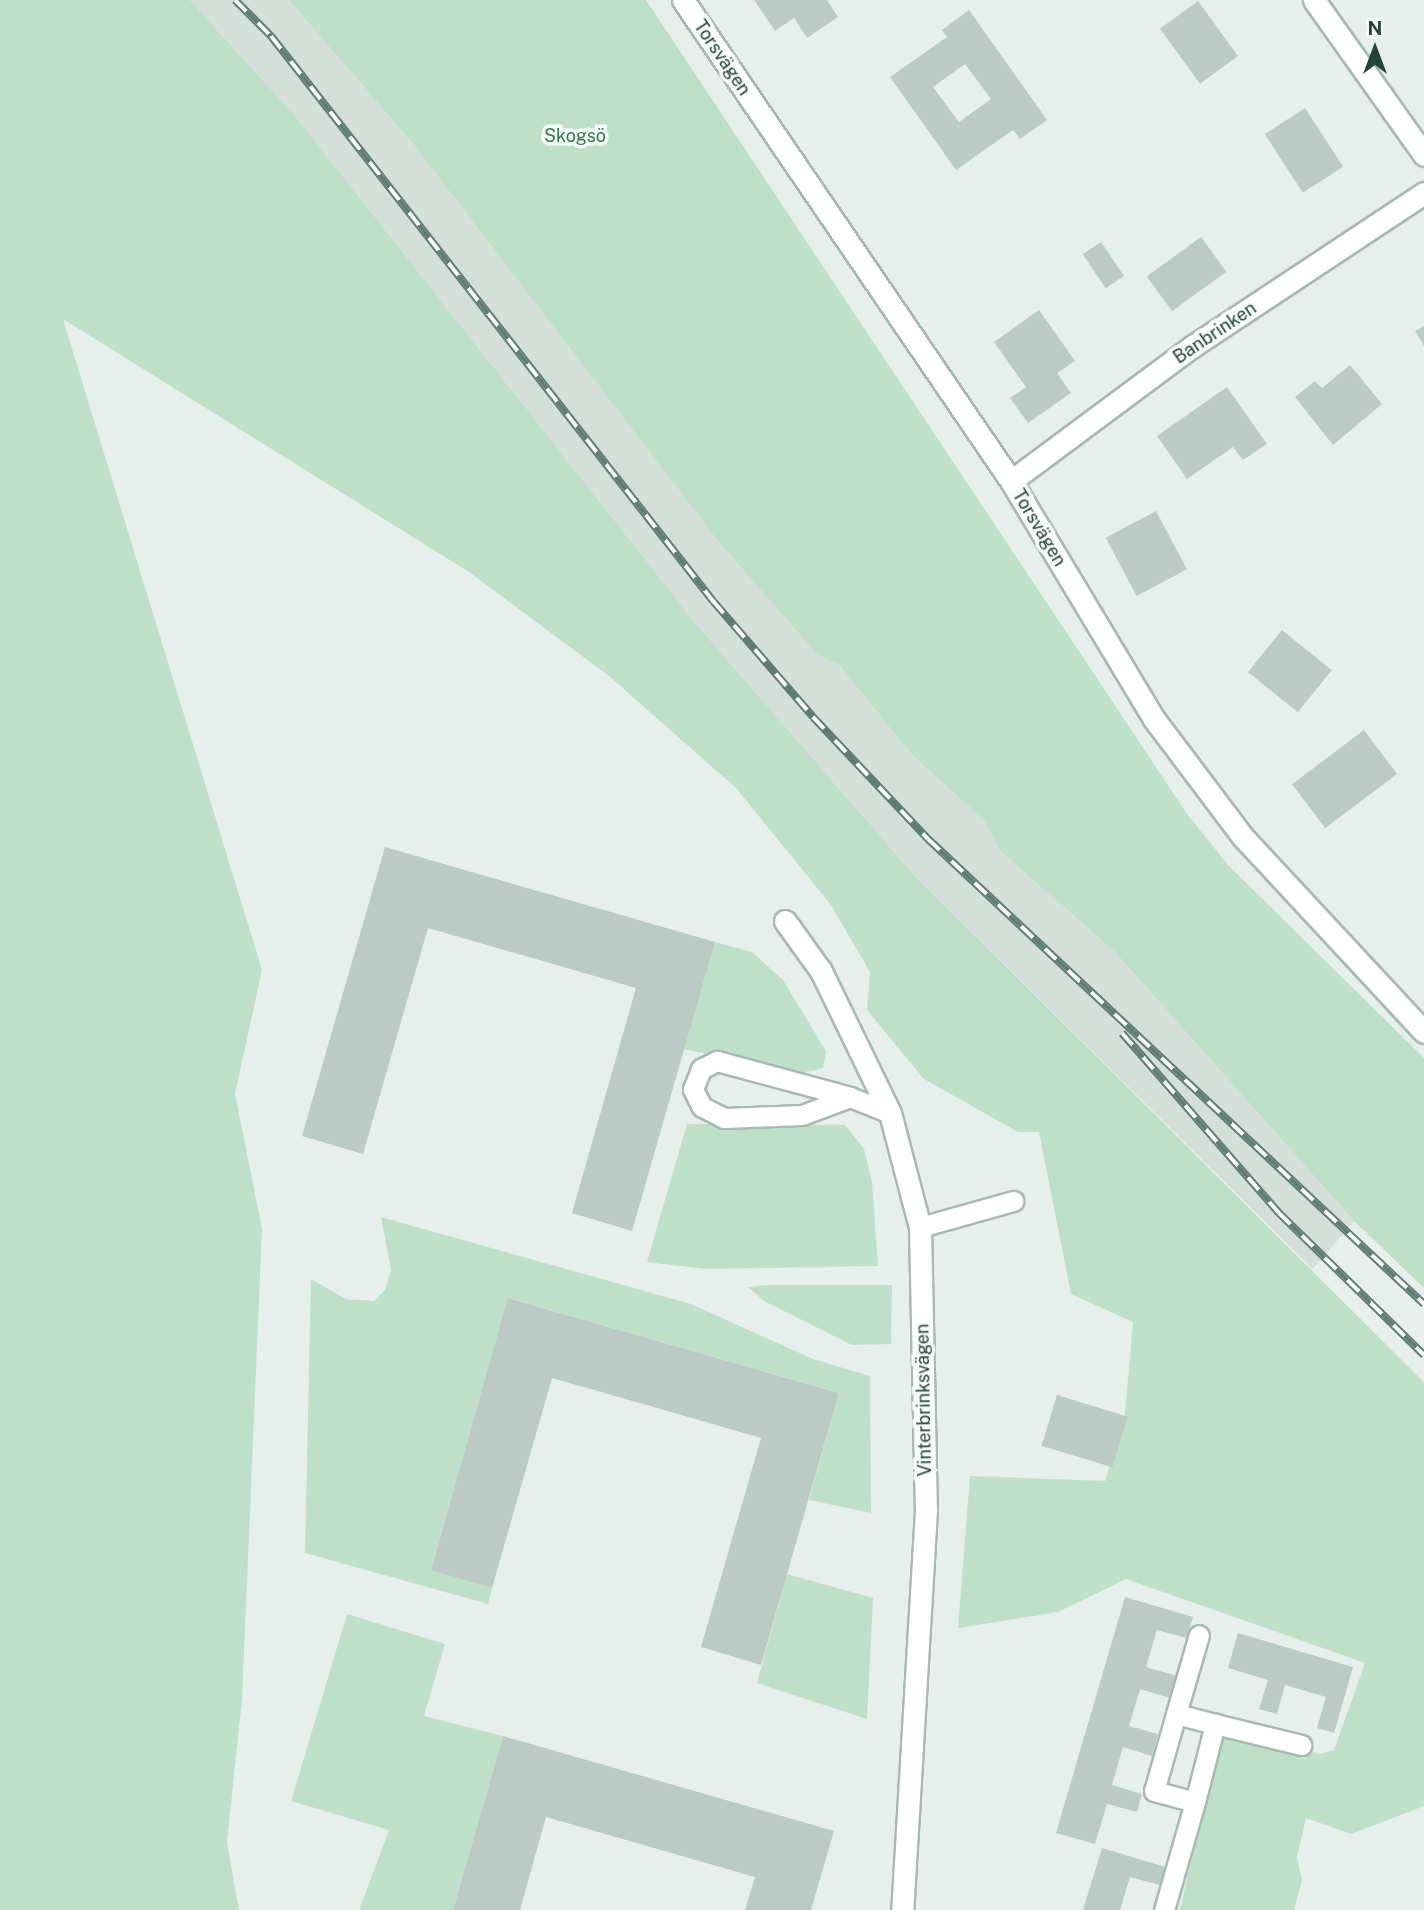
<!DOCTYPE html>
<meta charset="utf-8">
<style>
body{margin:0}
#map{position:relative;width:1424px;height:1910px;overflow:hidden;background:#e6efeb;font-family:"Public Sans",sans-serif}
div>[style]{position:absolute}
.built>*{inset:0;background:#d4dfda}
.green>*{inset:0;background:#bfe0c8}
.building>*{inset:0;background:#bbcac4;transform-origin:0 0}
.roads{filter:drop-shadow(2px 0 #a8b8b2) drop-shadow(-2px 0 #a8b8b2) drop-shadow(0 2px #a8b8b2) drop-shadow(0 -2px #a8b8b2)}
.lane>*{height:19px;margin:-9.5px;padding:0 9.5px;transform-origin:9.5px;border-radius:9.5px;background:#fff}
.street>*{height:21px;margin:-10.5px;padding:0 10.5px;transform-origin:10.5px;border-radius:10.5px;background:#fff}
.rail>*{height:8px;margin-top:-4px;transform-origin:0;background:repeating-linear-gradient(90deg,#f7fbf9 0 16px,#5f7d75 0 32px);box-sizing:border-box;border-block:2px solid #5f7d75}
span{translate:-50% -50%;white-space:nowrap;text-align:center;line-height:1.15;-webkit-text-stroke:7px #f7fbf9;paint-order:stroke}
.street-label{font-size:18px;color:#24423a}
.park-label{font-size:18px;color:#2d7a4b}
.north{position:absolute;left:1340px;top:14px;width:70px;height:70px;-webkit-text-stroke:5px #f7fbf9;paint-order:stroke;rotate:0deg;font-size:19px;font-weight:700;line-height:28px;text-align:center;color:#24423a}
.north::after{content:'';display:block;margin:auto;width:24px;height:32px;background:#24423a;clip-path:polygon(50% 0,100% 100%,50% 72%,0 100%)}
</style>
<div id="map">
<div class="built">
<div style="clip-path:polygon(190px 0,289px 0,413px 144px,718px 541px,817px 653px,839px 665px,913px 756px,984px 820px,1000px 851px,1114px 951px,1354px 1221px,1313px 1269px,914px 875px,697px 625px,296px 117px)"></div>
</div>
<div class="green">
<div style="clip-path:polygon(0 0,190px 0,296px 117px,697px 625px,914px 875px,1424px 1382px,1424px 1806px,1351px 1834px,1306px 1818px,1297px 1857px,1302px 1880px,1294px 1910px,1180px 1910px,1214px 1757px,1224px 1732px,1320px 1754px,1334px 1750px,1365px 1663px,1126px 1579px,1058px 1612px,958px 1628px,970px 1476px,1105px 1481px,1125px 1413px,1133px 1322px,1071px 1294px,1039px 1132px,1018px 1132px,924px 1079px,867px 1010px,870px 972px,831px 905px,736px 788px,609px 676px,469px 572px,63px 319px,262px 970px,235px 1094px,262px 1229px,242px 1699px,227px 1843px,239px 1910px,0 1910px)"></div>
<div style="clip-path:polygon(289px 0,646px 0,1187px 814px,1229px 866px,1424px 1058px,1424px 1288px,1354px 1221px,1114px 951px,1000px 851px,984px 820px,913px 756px,839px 665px,817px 654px,718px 541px,413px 144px)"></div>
<div style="clip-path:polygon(715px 942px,752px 952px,783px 980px,826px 1051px,823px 1068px,799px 1074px,684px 1049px)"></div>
<div style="clip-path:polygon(687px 1124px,845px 1125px,864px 1149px,872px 1182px,878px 1266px,706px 1269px,647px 1262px)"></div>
<div style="clip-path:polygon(381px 1217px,691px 1304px,813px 1359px,870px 1376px,871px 1513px,809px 1500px,839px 1393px,509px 1298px,431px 1569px,492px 1588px,488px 1604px,305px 1553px,311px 1279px,346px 1299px,374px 1301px,385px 1290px,391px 1270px)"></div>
<div style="clip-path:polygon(770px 1285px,892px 1285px,891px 1344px,852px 1345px,764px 1301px,748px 1287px)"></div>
<div style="clip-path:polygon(787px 1574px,873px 1598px,867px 1719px,757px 1683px)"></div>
<div style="clip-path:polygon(347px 1614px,445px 1644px,424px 1716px,503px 1736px,453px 1910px,359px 1910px,389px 1830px,291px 1801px)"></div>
</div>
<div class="building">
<div style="clip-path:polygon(754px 0,827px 0,838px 17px,807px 38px,794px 18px,775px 31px)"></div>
<div style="left:1198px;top:1px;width:68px;height:47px;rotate:54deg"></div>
<div style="clip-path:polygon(evenodd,969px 10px,1047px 120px,1020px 139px,1013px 130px,956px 170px,890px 77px,947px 37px,942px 30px,969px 10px,965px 64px,991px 99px,959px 122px,933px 87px,965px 64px)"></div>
<div style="left:1305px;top:108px;width:70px;height:48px;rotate:57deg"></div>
<div style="left:1201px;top:237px;width:43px;height:67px;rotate:54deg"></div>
<div style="left:1101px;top:242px;width:41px;height:22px;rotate:56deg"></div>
<div style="clip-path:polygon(1039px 310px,1075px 361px,1057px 373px,1071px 393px,1028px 423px,1010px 398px,1026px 387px,994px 342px)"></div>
<div style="clip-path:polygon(1424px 326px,1424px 346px,1415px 331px)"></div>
<div style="clip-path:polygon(1350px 365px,1382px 404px,1333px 445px,1295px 397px,1315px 381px,1322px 388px)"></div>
<div style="clip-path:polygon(1227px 387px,1267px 444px,1243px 460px,1233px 447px,1187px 479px,1157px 436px)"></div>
<div style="left:1156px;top:511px;width:66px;height:57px;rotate:62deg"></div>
<div style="left:1282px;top:630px;width:64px;height:54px;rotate:39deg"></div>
<div style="left:1364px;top:730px;width:55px;height:90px;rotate:53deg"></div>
<div style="clip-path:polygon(385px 847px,715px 942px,632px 1231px,572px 1213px,636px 988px,428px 928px,363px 1154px,302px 1136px)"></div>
<div style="clip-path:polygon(508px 1298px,839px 1393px,761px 1665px,701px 1647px,761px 1438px,612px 1395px,552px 1378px,492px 1588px,431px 1570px)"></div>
<div style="left:1057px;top:1395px;width:74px;height:53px;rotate:17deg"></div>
<div style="clip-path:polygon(1125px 1597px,1193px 1617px,1187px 1638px,1157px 1630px,1146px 1667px,1177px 1676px,1170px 1698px,1140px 1689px,1129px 1726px,1158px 1734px,1152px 1756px,1123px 1747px,1112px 1785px,1142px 1794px,1137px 1812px,1107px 1804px,1095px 1844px,1056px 1833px)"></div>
<div style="clip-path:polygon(1238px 1633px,1353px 1667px,1334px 1733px,1317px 1728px,1326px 1697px,1285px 1685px,1277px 1714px,1259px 1709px,1268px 1680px,1228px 1668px)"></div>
<div style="clip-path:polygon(503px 1736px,834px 1831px,811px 1910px,745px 1910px,755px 1877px,546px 1817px,520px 1910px,453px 1910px)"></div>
<div style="clip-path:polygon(1102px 1848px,1165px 1867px,1160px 1885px,1130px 1877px,1120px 1910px,1083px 1910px)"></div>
</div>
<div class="roads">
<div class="lane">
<div style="left:850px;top:1097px;width:51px;rotate:159.4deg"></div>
<div style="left:802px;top:1115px;width:78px;rotate:177.8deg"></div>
<div style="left:724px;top:1118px;width:25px;rotate:-153deg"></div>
<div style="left:702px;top:1107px;width:20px;rotate:-117deg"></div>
<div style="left:693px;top:1089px;width:22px;rotate:-68deg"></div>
<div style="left:701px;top:1069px;width:18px;rotate:-27deg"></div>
<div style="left:717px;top:1061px;width:138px;rotate:15.1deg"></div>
<div style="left:850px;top:1097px;width:43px;rotate:21.8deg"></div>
<div style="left:920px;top:1227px;width:97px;rotate:-15.6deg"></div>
<div style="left:1176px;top:1714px;width:82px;rotate:-73.8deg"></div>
<div style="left:1215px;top:1724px;width:89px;rotate:13.7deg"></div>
<div style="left:1164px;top:1910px;width:112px;rotate:-74deg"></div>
<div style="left:1195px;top:1802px;width:81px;rotate:-75.6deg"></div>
<div style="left:1215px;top:1724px;width:40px;rotate:-165.6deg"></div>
<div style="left:1176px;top:1714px;width:80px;rotate:105.9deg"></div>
<div style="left:1154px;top:1791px;width:42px;rotate:15deg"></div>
</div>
<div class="street">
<div style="left:683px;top:0;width:582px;rotate:55.71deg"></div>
<div style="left:1011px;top:481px;width:278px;rotate:59deg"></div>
<div style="left:1154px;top:719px;width:148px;rotate:53deg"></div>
<div style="left:1243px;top:837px;width:266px;rotate:47.1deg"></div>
<div style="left:1314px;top:0;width:190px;rotate:54.6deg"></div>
<div style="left:1011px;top:481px;width:227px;rotate:-36.6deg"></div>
<div style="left:1193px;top:346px;width:277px;rotate:-33.5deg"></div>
<div style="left:785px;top:921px;width:62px;rotate:54.2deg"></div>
<div style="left:821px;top:971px;width:158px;rotate:64.1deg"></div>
<div style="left:890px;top:1113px;width:118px;rotate:75.3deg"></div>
<div style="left:920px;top:1227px;width:283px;rotate:88.8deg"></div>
<div style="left:926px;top:1510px;width:401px;rotate:93.4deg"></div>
</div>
</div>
<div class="rail">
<div style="left:235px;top:0;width:51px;rotate:45deg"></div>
<div style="left:271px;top:36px;width:717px;rotate:51.96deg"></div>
<div style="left:713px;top:601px;width:153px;rotate:49.2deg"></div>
<div style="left:813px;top:717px;width:168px;rotate:46.7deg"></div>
<div style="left:928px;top:839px;width:680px;rotate:43.15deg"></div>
<div style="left:1122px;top:1033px;width:239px;rotate:48.9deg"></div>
<div style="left:1279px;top:1213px;width:203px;rotate:44.4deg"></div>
</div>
<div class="street-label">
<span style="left:722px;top:58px;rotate:56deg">Torsvägen</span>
<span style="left:1215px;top:333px;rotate:-34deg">Banbrinken</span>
<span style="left:1039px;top:528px;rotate:59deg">Torsvägen</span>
<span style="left:924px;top:1400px;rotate:-91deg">Vinterbrinksvägen</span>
</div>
<div class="park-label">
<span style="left:575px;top:136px">Skogsö</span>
</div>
<div class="north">N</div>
</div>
